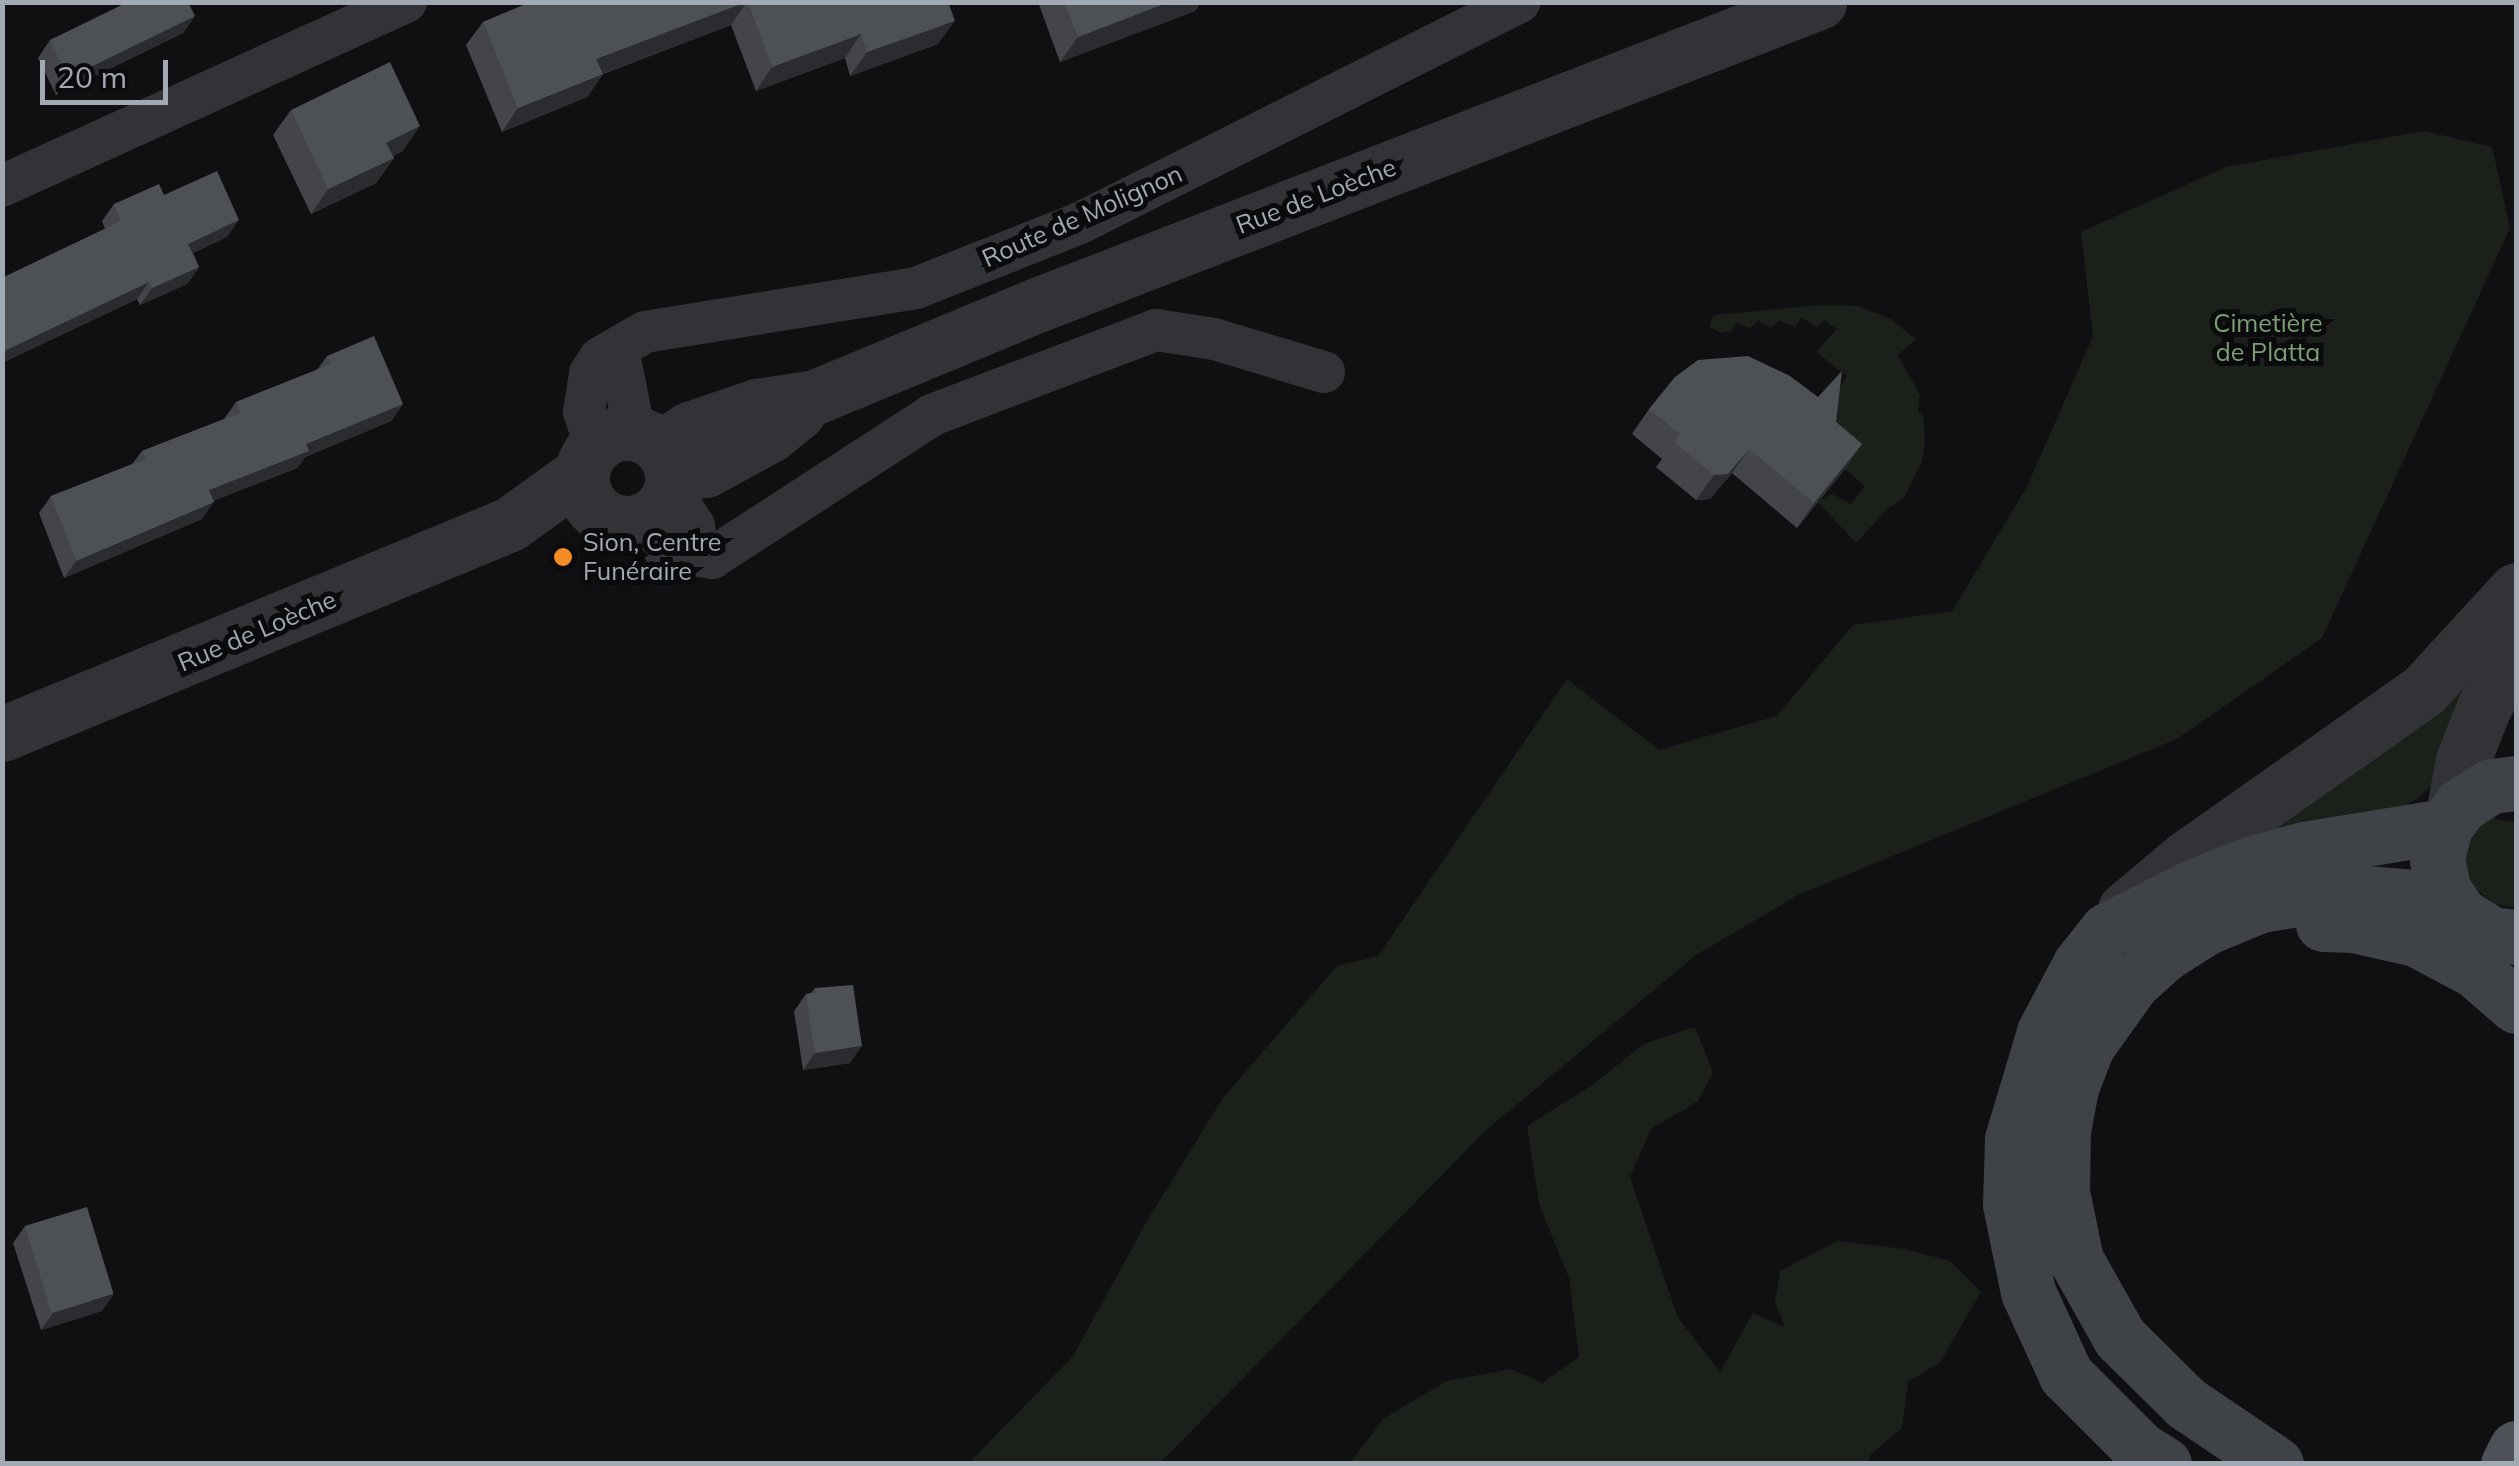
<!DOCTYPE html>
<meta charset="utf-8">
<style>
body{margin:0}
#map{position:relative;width:2519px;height:1466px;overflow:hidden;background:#101012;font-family:Mulish,sans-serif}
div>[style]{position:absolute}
.green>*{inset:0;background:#1b211a}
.minor>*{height:42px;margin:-21px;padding:0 21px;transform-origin:21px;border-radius:21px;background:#313337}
.tertiary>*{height:55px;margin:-27.5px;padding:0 27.5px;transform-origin:27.5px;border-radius:27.5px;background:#313337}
.tertiary>.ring{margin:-27.5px;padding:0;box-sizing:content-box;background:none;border:55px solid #313337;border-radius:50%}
.secondary>*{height:55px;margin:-27.5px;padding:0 27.5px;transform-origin:27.5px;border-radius:27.5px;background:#3f4247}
.primary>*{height:55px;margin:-27.5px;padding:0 27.5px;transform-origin:27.5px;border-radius:27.5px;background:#4d5056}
.wall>*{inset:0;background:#43454a}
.shaded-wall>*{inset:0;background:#2a2c2f}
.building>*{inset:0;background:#4d5055;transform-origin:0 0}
.dots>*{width:28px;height:28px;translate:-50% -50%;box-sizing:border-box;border:5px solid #0b0b0d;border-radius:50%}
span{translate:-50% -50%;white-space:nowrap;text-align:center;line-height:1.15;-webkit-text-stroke:10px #0b0b0d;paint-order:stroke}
.street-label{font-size:25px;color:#a1a9b3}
.park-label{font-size:25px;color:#7b9e77}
.poi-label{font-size:25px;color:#a1a9b3}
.left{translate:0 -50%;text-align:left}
.frame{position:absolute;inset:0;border:5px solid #a1a9b3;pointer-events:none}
.scale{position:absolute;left:40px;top:60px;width:128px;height:45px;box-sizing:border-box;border:5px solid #a1a9b3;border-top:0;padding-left:12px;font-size:30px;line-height:35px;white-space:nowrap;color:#a1a9b3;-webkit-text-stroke:8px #0b0b0d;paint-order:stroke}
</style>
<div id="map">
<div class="green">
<div style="clip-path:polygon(2424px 131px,2492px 147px,2510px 228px,2322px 638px,2177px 739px,1800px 894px,1696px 955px,1485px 1131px,1160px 1463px,969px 1463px,1073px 1356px,1147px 1221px,1223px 1098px,1337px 966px,1378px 956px,1567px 679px,1659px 750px,1777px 716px,1853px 625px,1952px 611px,2027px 487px,2093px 336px,2081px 232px,2226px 167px)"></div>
<div style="clip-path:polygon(1823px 305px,1859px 306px,1890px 319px,1916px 339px,1898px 355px,1920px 395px,1918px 412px,1923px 415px,1925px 441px,1922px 461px,1904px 498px,1887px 509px,1856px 543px,1818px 502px,1832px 494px,1851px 504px,1865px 486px,1807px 436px,1847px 376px,1816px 352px,1837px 329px,1824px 320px,1817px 327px,1801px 317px,1795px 327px,1779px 320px,1771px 328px,1758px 321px,1750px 328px,1737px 323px,1731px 331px,1721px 333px,1710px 327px,1713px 315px)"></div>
<div style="clip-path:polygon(2458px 689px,2468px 696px,2433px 784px,2419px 797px,2401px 809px,2265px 835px)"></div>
<div style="clip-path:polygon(2492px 818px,2516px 823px,2516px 908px,2494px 904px,2463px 878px,2463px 846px,2480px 823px)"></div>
<div style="clip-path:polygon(1695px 1027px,1713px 1073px,1698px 1101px,1651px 1129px,1630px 1177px,1678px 1318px,1720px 1372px,1753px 1313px,1785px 1327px,1775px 1303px,1780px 1271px,1838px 1241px,1904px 1249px,1950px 1261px,1981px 1292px,1940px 1362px,1908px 1382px,1902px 1428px,1871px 1454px,1868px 1463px,1350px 1463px,1384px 1418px,1447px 1381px,1511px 1369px,1542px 1383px,1579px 1357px,1569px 1278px,1539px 1204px,1527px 1126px,1591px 1086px,1644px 1044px)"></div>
</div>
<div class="minor">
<div style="left:2px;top:186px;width:444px;rotate:-24.5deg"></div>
<div style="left:618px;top:349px;width:87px;rotate:78.7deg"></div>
<div style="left:595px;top:445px;width:35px;rotate:-108deg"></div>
<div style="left:584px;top:412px;width:39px;rotate:-81deg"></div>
<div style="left:590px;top:373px;width:18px;rotate:-56deg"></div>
<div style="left:600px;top:358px;width:52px;rotate:-30deg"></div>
<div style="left:645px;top:332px;width:275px;rotate:-9.2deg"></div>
<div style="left:916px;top:288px;width:176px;rotate:-21.6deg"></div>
<div style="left:1080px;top:223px;width:492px;rotate:-26.7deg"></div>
<div style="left:670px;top:489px;width:44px;rotate:57deg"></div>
<div style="left:694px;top:526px;width:27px;rotate:84deg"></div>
<div style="left:641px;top:520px;width:39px;rotate:52deg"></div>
<div style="left:665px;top:551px;width:48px;rotate:8.5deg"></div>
<div style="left:712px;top:558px;width:262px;rotate:-33deg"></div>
<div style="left:932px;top:415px;width:240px;rotate:-20.8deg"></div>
<div style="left:1156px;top:330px;width:59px;rotate:8.8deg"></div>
<div style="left:1214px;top:339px;width:115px;rotate:16.7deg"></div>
</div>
<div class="tertiary">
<div class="ring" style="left:582px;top:433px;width:35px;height:35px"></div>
<div style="left:661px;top:448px;width:34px;rotate:-34deg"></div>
<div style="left:689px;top:429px;width:72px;rotate:-18.7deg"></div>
<div style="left:757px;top:406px;width:59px;rotate:-8.8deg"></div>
<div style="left:815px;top:397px;width:240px;rotate:-22.5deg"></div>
<div style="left:1037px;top:305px;width:839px;rotate:-21.18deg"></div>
<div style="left:672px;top:474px;width:34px;rotate:-7deg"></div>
<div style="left:706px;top:470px;width:73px;rotate:-28.7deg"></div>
<div style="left:770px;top:435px;width:36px;rotate:-39deg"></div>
<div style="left:2px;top:734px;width:550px;rotate:-22.46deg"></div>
<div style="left:510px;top:524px;width:89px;rotate:-35.8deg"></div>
<div style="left:2453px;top:814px;width:55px;rotate:-79.5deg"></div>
<div style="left:2463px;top:760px;width:57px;rotate:-68.4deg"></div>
<div style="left:2484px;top:707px;width:67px;rotate:-61.5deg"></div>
<div style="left:2125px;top:909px;width:80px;rotate:-39.9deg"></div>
<div style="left:2186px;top:858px;width:290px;rotate:-35.2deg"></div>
<div style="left:2423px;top:691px;width:137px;rotate:-47.4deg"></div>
</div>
<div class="secondary">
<div style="left:2516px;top:783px;width:25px;rotate:173deg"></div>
<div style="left:2491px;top:786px;width:36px;rotate:148deg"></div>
<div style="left:2461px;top:805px;width:26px;rotate:127deg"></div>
<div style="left:2445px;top:826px;width:34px;rotate:104deg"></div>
<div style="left:2437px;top:859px;width:33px;rotate:78deg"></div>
<div style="left:2444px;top:891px;width:29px;rotate:55deg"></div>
<div style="left:2461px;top:915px;width:36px;rotate:32deg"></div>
<div style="left:2492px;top:934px;width:24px;rotate:7deg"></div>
<div style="left:2323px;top:924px;width:30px;rotate:2deg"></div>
<div style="left:2353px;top:925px;width:65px;rotate:12.5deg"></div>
<div style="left:2416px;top:939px;width:68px;rotate:28.1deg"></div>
<div style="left:2476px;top:971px;width:53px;rotate:41.2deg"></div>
<div style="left:2164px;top:1464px;width:28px;rotate:-148deg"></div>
<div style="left:2140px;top:1449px;width:105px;rotate:-135deg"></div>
<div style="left:2066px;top:1375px;width:91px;rotate:-114.6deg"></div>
<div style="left:2028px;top:1292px;width:90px;rotate:-101.6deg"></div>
<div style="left:2010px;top:1204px;width:65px;rotate:-88.2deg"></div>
<div style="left:2012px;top:1139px;width:112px;rotate:-73.3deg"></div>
<div style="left:2044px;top:1032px;width:77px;rotate:-62.1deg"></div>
<div style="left:2080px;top:964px;width:43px;rotate:-51.5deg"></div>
<div style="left:2107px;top:930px;width:97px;rotate:-26.8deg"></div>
<div style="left:2194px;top:886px;width:62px;rotate:-21.6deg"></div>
<div style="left:2252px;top:863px;width:54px;rotate:-15.1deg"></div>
<div style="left:2304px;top:849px;width:143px;rotate:-9.3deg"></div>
<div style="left:2276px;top:1464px;width:109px;rotate:-145.9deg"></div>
<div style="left:2186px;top:1403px;width:93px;rotate:-135.4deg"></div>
<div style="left:2120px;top:1338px;width:90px;rotate:-119.4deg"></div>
<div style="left:2076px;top:1260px;width:69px;rotate:-101.6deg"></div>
<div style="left:2062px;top:1192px;width:61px;rotate:-89.1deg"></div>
<div style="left:2063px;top:1131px;width:44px;rotate:-79.5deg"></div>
<div style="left:2071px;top:1088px;width:45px;rotate:-69.1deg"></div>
<div style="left:2087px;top:1046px;width:77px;rotate:-54.5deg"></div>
<div style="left:2132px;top:983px;width:43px;rotate:-42.2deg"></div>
<div style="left:2164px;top:954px;width:49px;rotate:-32.4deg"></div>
<div style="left:2205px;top:928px;width:60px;rotate:-22.7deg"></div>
<div style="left:2260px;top:905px;width:57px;rotate:-9.1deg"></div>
<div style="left:2316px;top:896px;width:50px;rotate:-3.4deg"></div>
<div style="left:2366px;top:893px;width:83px;rotate:4.8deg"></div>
</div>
<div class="primary">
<div style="left:2508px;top:1464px;width:18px;rotate:-63deg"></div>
</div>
<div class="wall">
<div style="clip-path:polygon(531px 2px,948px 2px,938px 44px,850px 76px,845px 58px,756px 91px,731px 25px,603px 74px,587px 97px,502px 132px,466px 45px,483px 22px)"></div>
<div style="clip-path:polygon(1038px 2px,1201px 2px,1195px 11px,1060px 62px)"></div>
<div style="clip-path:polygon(195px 16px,183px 33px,56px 95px,38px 58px,50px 40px)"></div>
<div style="clip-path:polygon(291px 110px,403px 151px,393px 156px,394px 158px,376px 183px,311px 214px,273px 135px)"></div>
<div style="clip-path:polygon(164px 195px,227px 237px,193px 253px,199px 267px,187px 284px,140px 305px,137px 299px,2px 363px,2px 278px,105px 229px,102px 221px,114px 204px)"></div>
<div style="clip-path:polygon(327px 356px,403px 404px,391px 421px,305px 457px,297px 468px,213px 501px,202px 519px,64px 578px,39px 513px,51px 496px,132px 464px,142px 451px,224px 419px,236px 402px,317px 370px)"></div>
<div style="clip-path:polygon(1649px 409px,1836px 422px,1862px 444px,1845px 469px,1797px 528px,1732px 473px,1710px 499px,1696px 500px,1656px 467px,1662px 459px,1632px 434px)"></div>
<div style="clip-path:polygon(815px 988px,850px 1063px,803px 1070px,794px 1011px,806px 994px,811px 993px)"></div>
<div style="clip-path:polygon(25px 1226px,102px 1311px,41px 1330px,13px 1243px)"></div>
</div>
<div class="shaded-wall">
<div style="clip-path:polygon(747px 2px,731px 25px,580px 82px,596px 59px)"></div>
<div style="clip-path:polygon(1169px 2px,1201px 2px,1195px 11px,1060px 62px,1078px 37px)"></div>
<div style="clip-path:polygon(195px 16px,183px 33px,56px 95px,68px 78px)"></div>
<div style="clip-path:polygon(955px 21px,938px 44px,850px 76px,867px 52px)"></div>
<div style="clip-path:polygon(861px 34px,845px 58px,756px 91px,772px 67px)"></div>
<div style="clip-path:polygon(603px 74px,587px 97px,502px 132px,518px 108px)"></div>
<div style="clip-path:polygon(420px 126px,403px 151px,369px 167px,386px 143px)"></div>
<div style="clip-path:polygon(394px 158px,376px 183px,311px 214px,328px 189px)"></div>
<div style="clip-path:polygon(239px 220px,227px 237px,176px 261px,188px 244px)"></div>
<div style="clip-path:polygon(199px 267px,187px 284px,140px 305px,152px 288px)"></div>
<div style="clip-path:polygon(149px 282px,137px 299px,2px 363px,2px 352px)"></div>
<div style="clip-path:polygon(403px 404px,391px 421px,305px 457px,297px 468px,197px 507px,209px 490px,306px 444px)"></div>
<div style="clip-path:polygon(1862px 444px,1845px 469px,1797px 528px,1814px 503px)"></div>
<div style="clip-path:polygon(1749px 449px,1732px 473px,1710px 499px,1696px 500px,1714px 475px)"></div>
<div style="clip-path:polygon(214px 502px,202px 519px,64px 578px,76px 561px)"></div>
<div style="clip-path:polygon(862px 1046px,850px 1063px,803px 1070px,815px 1053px)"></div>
<div style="clip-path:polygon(114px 1294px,102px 1311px,41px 1330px,53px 1313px)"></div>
</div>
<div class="building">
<div style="clip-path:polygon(128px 2px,188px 2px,195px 16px,68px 78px,50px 40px)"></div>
<div style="clip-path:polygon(531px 2px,745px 2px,596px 59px,603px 74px,518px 108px,483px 22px)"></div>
<div style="clip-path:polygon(748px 2px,948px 2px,955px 21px,867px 52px,861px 34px,772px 67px)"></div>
<div style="clip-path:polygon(1064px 2px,1169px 2px,1078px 37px)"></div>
<div style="clip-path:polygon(390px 62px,420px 126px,386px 143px,394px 158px,328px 189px,291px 110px)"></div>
<div style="clip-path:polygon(217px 171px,239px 220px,188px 244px,199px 267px,152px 288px,149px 282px,2px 352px,2px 278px,121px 221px,114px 204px,159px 184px,164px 195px)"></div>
<div style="clip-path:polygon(374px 336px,403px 404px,306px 444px,309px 451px,209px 490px,214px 502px,76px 561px,51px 496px,146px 459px,142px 451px,240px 413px,236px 402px,331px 364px,327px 356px)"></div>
<div style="clip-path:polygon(1748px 356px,1790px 376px,1818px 397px,1842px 371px,1836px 422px,1862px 444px,1814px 503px,1749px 449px,1728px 474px,1714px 475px,1674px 442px,1680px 434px,1649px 409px,1675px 377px,1698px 360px)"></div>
<div style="clip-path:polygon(853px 985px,862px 1046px,815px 1053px,806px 994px,816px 993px,815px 988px)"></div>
<div style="left:87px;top:1207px;width:91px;height:65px;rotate:73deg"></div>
</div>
<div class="dots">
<div style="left:563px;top:557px;background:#f48c25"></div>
</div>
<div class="street-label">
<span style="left:1316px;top:196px;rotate:-21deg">Rue de Loèche</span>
<span style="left:1082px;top:216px;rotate:-24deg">Route de Molignon</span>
<span style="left:257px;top:631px;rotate:-23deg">Rue de Loèche</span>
</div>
<div class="park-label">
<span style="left:2268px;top:338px">Cimetière<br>de Platta</span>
</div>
<div class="poi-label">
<span class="left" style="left:583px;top:557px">Sion, Centre<br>Funéraire</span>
</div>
<div class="frame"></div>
<div class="scale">20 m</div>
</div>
